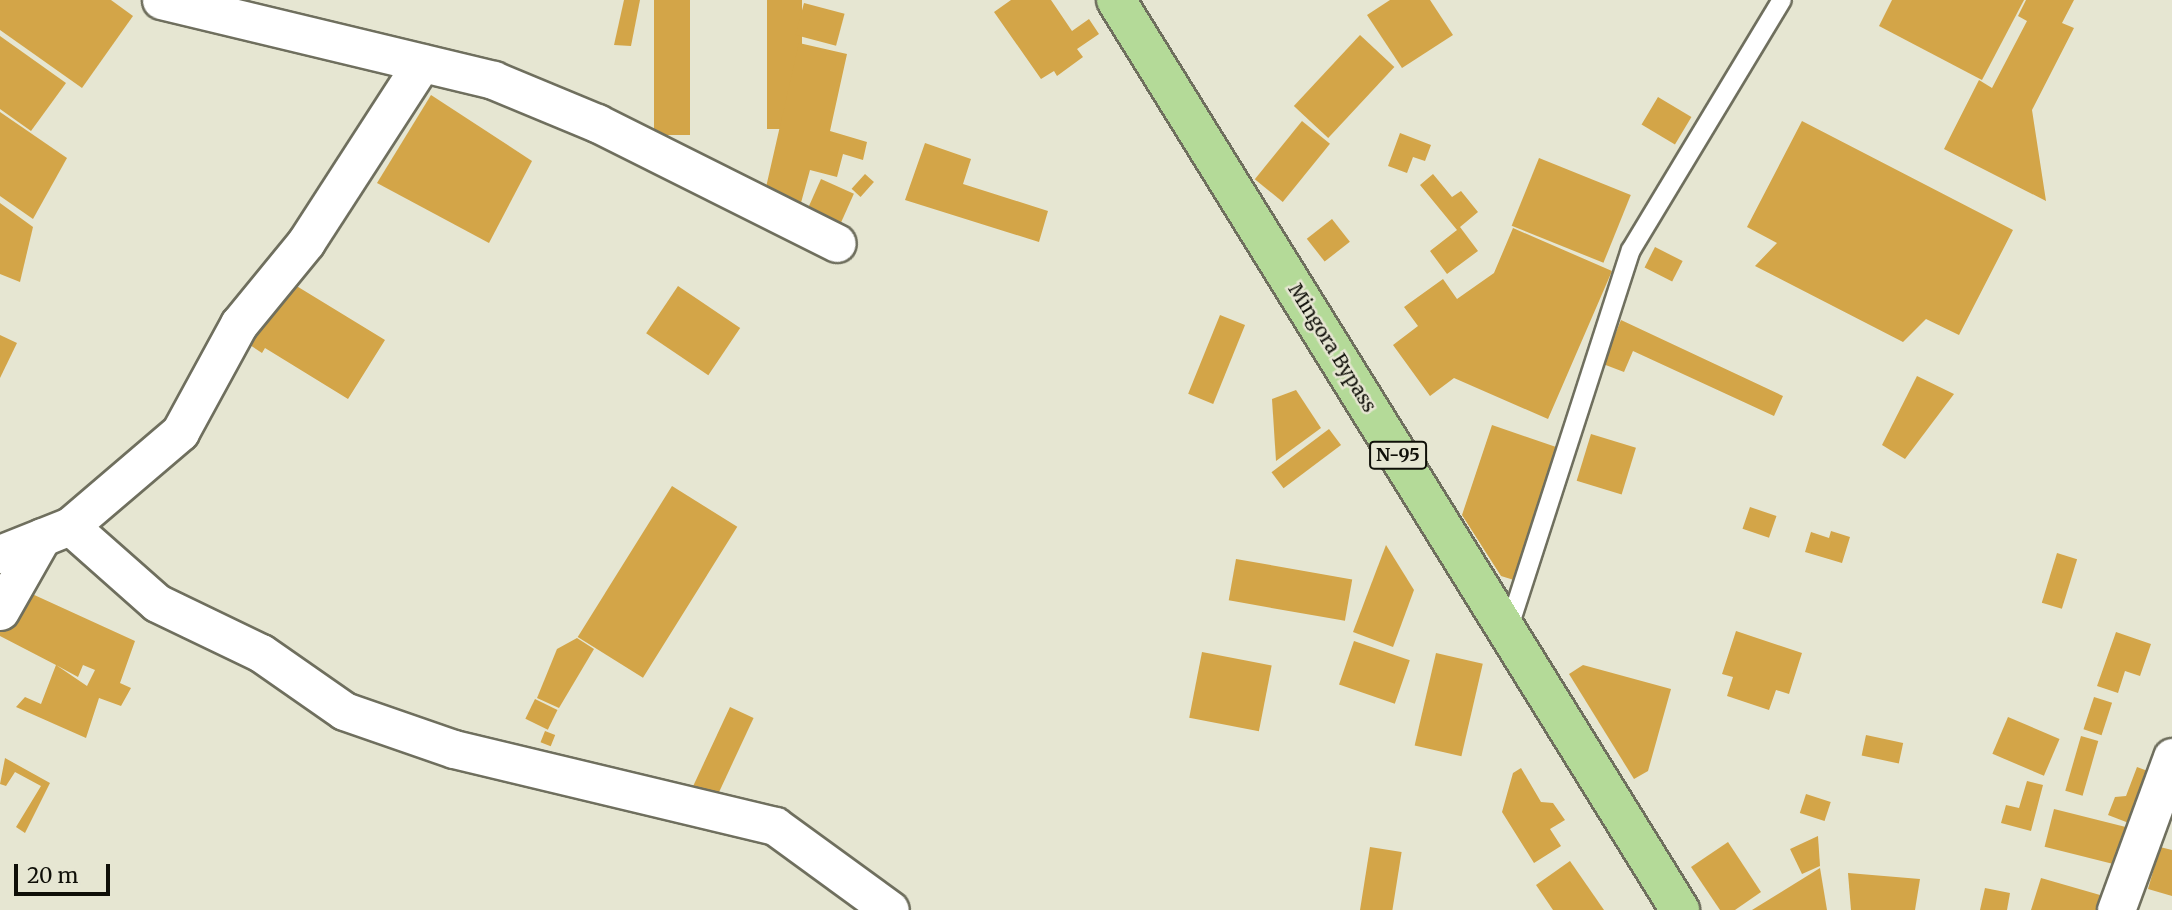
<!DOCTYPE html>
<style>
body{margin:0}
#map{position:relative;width:2172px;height:910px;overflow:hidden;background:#e6e6d2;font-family:Merriweather,serif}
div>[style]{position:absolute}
.building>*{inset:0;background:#d3a548;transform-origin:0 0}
.roads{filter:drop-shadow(2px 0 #6f6f5e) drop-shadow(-2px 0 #6f6f5e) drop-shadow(0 2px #6f6f5e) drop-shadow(0 -2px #6f6f5e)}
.lane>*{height:18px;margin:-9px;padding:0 9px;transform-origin:9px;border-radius:9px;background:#fff}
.street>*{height:37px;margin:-18.5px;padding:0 18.5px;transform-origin:18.5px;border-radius:18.5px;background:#fff}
.highway>*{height:38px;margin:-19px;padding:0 19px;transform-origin:19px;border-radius:19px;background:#b4da98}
span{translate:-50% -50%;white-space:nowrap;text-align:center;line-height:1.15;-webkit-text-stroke:5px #e6e6d2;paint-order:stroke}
.shield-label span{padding:2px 5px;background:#e6e6d2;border:2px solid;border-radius:5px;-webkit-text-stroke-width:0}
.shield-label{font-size:18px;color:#0f0f08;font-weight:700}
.street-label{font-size:19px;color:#0f0f08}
.scale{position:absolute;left:14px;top:864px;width:96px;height:32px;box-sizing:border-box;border:4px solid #0f0f08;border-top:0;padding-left:9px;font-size:21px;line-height:24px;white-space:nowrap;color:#0f0f08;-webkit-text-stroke:5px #e6e6d2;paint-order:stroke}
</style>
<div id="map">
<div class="building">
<div style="clip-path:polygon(0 0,111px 0,133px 16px,82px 88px,0 30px)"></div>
<div style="clip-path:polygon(624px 0,640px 0,631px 46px,614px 45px)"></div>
<div style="left:654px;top:0;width:36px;height:135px"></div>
<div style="left:767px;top:0;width:35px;height:129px"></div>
<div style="clip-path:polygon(1011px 0,1051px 0,1072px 31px,1089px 19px,1099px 34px,1077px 49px,1083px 57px,1057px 76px,1054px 71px,1041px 79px,994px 12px)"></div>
<div style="clip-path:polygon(1390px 0,1430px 0,1453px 35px,1402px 68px,1367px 15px)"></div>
<div style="clip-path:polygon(1892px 0,2024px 0,1982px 80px,1879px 26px)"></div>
<div style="clip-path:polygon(2026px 0,2074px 0,2062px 23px,2074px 28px,2032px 110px,2046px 201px,1944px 149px,1979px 80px,1992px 88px,2027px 21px,2018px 16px)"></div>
<div style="left:804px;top:3px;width:42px;height:33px;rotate:15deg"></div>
<div style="left:1360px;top:35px;width:47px;height:97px;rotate:43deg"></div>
<div style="clip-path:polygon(0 36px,66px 83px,31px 131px,0 109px)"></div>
<div style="clip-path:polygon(799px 43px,847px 54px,830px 131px,867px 142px,863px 160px,843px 154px,837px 177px,810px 170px,799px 210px,764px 196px)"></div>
<div style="clip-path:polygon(431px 95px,532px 161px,489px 243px,377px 183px)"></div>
<div style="left:1658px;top:97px;width:39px;height:32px;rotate:31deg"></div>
<div style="clip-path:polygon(0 112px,67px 158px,33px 219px,0 196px)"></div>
<div style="left:1302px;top:121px;width:36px;height:75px;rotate:39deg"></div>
<div style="clip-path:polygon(1802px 121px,2013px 230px,1959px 335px,1926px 319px,1903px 342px,1755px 266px,1777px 243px,1747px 227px)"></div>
<div style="clip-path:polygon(1400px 133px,1431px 145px,1425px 161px,1413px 157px,1407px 173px,1388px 166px)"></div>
<div style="clip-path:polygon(925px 143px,971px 159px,963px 184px,1048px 211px,1039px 242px,905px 200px)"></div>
<div style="left:1539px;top:158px;width:99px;height:73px;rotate:22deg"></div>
<div style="left:865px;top:174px;width:12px;height:20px;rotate:42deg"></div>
<div style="clip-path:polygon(1433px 174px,1452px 197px,1461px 191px,1478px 212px,1460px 227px,1478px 251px,1447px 274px,1430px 251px,1457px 230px,1420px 185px)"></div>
<div style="left:821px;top:179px;width:36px;height:36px;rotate:24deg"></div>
<div style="clip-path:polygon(0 203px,33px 227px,20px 282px,0 274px)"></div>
<div style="left:1332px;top:219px;width:29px;height:32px;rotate:52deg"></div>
<div style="clip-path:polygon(1513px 228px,1612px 271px,1548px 419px,1454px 378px,1430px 396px,1393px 345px,1418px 326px,1404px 307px,1443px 279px,1457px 299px,1494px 273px)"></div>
<div style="left:1655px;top:247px;width:31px;height:23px;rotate:27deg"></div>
<div style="clip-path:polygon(290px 282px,385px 340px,348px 399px,265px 348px,262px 353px,241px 339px)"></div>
<div style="left:678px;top:286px;width:75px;height:57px;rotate:34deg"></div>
<div style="left:1220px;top:315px;width:27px;height:85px;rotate:22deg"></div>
<div style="clip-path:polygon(1621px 320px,1783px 396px,1774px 416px,1633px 351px,1624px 372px,1603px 364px)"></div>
<div style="clip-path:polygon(0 335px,17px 343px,0 378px)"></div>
<div style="clip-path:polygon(1917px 376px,1954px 394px,1905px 459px,1882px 445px)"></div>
<div style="clip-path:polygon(1296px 390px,1321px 428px,1276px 461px,1272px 399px)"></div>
<div style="clip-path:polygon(1492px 425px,1559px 448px,1514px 580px,1501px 576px,1462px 515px)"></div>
<div style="left:1329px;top:429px;width:20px;height:72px;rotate:53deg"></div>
<div style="left:1591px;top:434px;width:47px;height:49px;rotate:17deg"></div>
<div style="left:672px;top:486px;width:77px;height:178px;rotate:32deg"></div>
<div style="left:1750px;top:507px;width:28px;height:23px;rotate:19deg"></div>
<div style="clip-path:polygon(1831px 531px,1850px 537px,1842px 563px,1805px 552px,1811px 532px,1829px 538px)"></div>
<div style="clip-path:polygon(1386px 545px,1414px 590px,1393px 647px,1353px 632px)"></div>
<div style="left:2057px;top:553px;width:21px;height:52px;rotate:17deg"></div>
<div style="left:1236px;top:559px;width:118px;height:42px;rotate:10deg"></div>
<div style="clip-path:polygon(19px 588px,135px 641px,120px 683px,131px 688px,121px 706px,99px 698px,86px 738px,16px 707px,25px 697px,41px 704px,56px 665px,87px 686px,95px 670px,83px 665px,78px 677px,56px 665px,0 636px,0 624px)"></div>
<div style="clip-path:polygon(1736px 631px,1802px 653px,1789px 694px,1776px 690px,1769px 710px,1727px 696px,1733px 677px,1722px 674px)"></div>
<div style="clip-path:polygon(2116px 632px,2151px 644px,2140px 676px,2125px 671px,2118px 693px,2097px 686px)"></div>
<div style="clip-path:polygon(577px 638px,594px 649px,559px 708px,537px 698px,557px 649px)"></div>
<div style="left:1354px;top:641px;width:59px;height:46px;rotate:19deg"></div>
<div style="left:1202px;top:652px;width:71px;height:67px;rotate:11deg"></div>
<div style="left:1436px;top:653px;width:48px;height:95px;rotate:13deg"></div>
<div style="clip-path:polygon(1583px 665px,1671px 689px,1648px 771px,1634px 779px,1569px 674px)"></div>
<div style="left:2094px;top:697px;width:19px;height:34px;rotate:18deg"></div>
<div style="left:535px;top:699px;width:25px;height:22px;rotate:26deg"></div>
<div style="left:730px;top:707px;width:26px;height:89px;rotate:25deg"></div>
<div style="left:2008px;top:717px;width:56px;height:40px;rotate:23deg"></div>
<div style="left:545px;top:731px;width:11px;height:12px;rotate:22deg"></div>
<div style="left:1866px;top:735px;width:38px;height:21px;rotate:12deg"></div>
<div style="left:2081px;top:736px;width:18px;height:57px;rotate:16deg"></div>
<div style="clip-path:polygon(5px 758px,50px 783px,25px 833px,16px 827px,41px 786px,15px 772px,6px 786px,0 784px)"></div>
<div style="clip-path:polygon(2137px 767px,2153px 773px,2134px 825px,2108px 815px,2115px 797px,2126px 796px)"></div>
<div style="clip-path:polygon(1521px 768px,1541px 802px,1553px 803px,1565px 820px,1550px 829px,1561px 846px,1534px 863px,1502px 812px,1513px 773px)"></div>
<div style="clip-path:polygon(2027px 781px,2043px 785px,2031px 831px,2001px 823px,2006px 805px,2019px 808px)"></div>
<div style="left:1806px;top:794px;width:26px;height:20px;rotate:18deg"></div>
<div style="left:2054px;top:809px;width:76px;height:39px;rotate:14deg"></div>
<div style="clip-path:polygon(1818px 836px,1820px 866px,1802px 874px,1790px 849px)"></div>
<div style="clip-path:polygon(1728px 842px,1761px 892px,1735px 910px,1720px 910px,1691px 867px)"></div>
<div style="left:1370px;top:847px;width:32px;height:64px;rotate:9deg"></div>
<div style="clip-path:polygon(2160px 847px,2172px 850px,2172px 896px,2148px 889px)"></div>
<div style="clip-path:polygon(1570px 861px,1604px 910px,1553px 910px,1536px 885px)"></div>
<div style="clip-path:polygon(1820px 868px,1827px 910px,1752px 910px)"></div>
<div style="clip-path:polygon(1848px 873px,1920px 879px,1915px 910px,1851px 910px)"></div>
<div style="clip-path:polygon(2041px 878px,2107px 897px,2103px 910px,2031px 910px)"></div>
<div style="clip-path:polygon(1985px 888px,2010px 893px,2007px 910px,1980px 910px)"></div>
</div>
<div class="roads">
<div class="lane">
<div style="left:1508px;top:630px;width:399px;rotate:-72.1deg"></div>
<div style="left:1631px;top:250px;width:292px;rotate:-58.9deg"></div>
</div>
<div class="street">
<div style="left:161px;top:0;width:342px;rotate:13.5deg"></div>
<div style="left:493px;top:80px;width:113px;rotate:22.5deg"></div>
<div style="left:597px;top:123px;width:268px;rotate:26.6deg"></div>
<div style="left:70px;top:526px;width:116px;rotate:41.5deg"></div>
<div style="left:157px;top:603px;width:115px;rotate:25.7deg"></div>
<div style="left:261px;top:653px;width:101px;rotate:34.9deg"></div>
<div style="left:344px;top:711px;width:116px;rotate:19.1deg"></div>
<div style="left:454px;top:749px;width:330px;rotate:13.5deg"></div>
<div style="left:775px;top:826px;width:142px;rotate:36.1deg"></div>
<div style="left:0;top:554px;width:75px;rotate:-21.8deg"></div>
<div style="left:70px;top:526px;width:145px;rotate:-40.5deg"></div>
<div style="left:180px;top:432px;width:123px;rotate:-61.4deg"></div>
<div style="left:239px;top:324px;width:106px;rotate:-50.7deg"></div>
<div style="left:306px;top:242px;width:213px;rotate:-57.1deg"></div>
<div style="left:0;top:611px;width:85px;rotate:-60.4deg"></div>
<div style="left:2116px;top:910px;width:163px;rotate:-69.9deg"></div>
</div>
<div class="highway">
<div style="left:1116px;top:0;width:1071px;rotate:58.21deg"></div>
</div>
</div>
<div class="shield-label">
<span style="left:1398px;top:455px">N-95</span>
</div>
<div class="street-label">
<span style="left:1332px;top:348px;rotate:58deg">Mingora Bypass</span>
</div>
<div class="scale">20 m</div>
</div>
